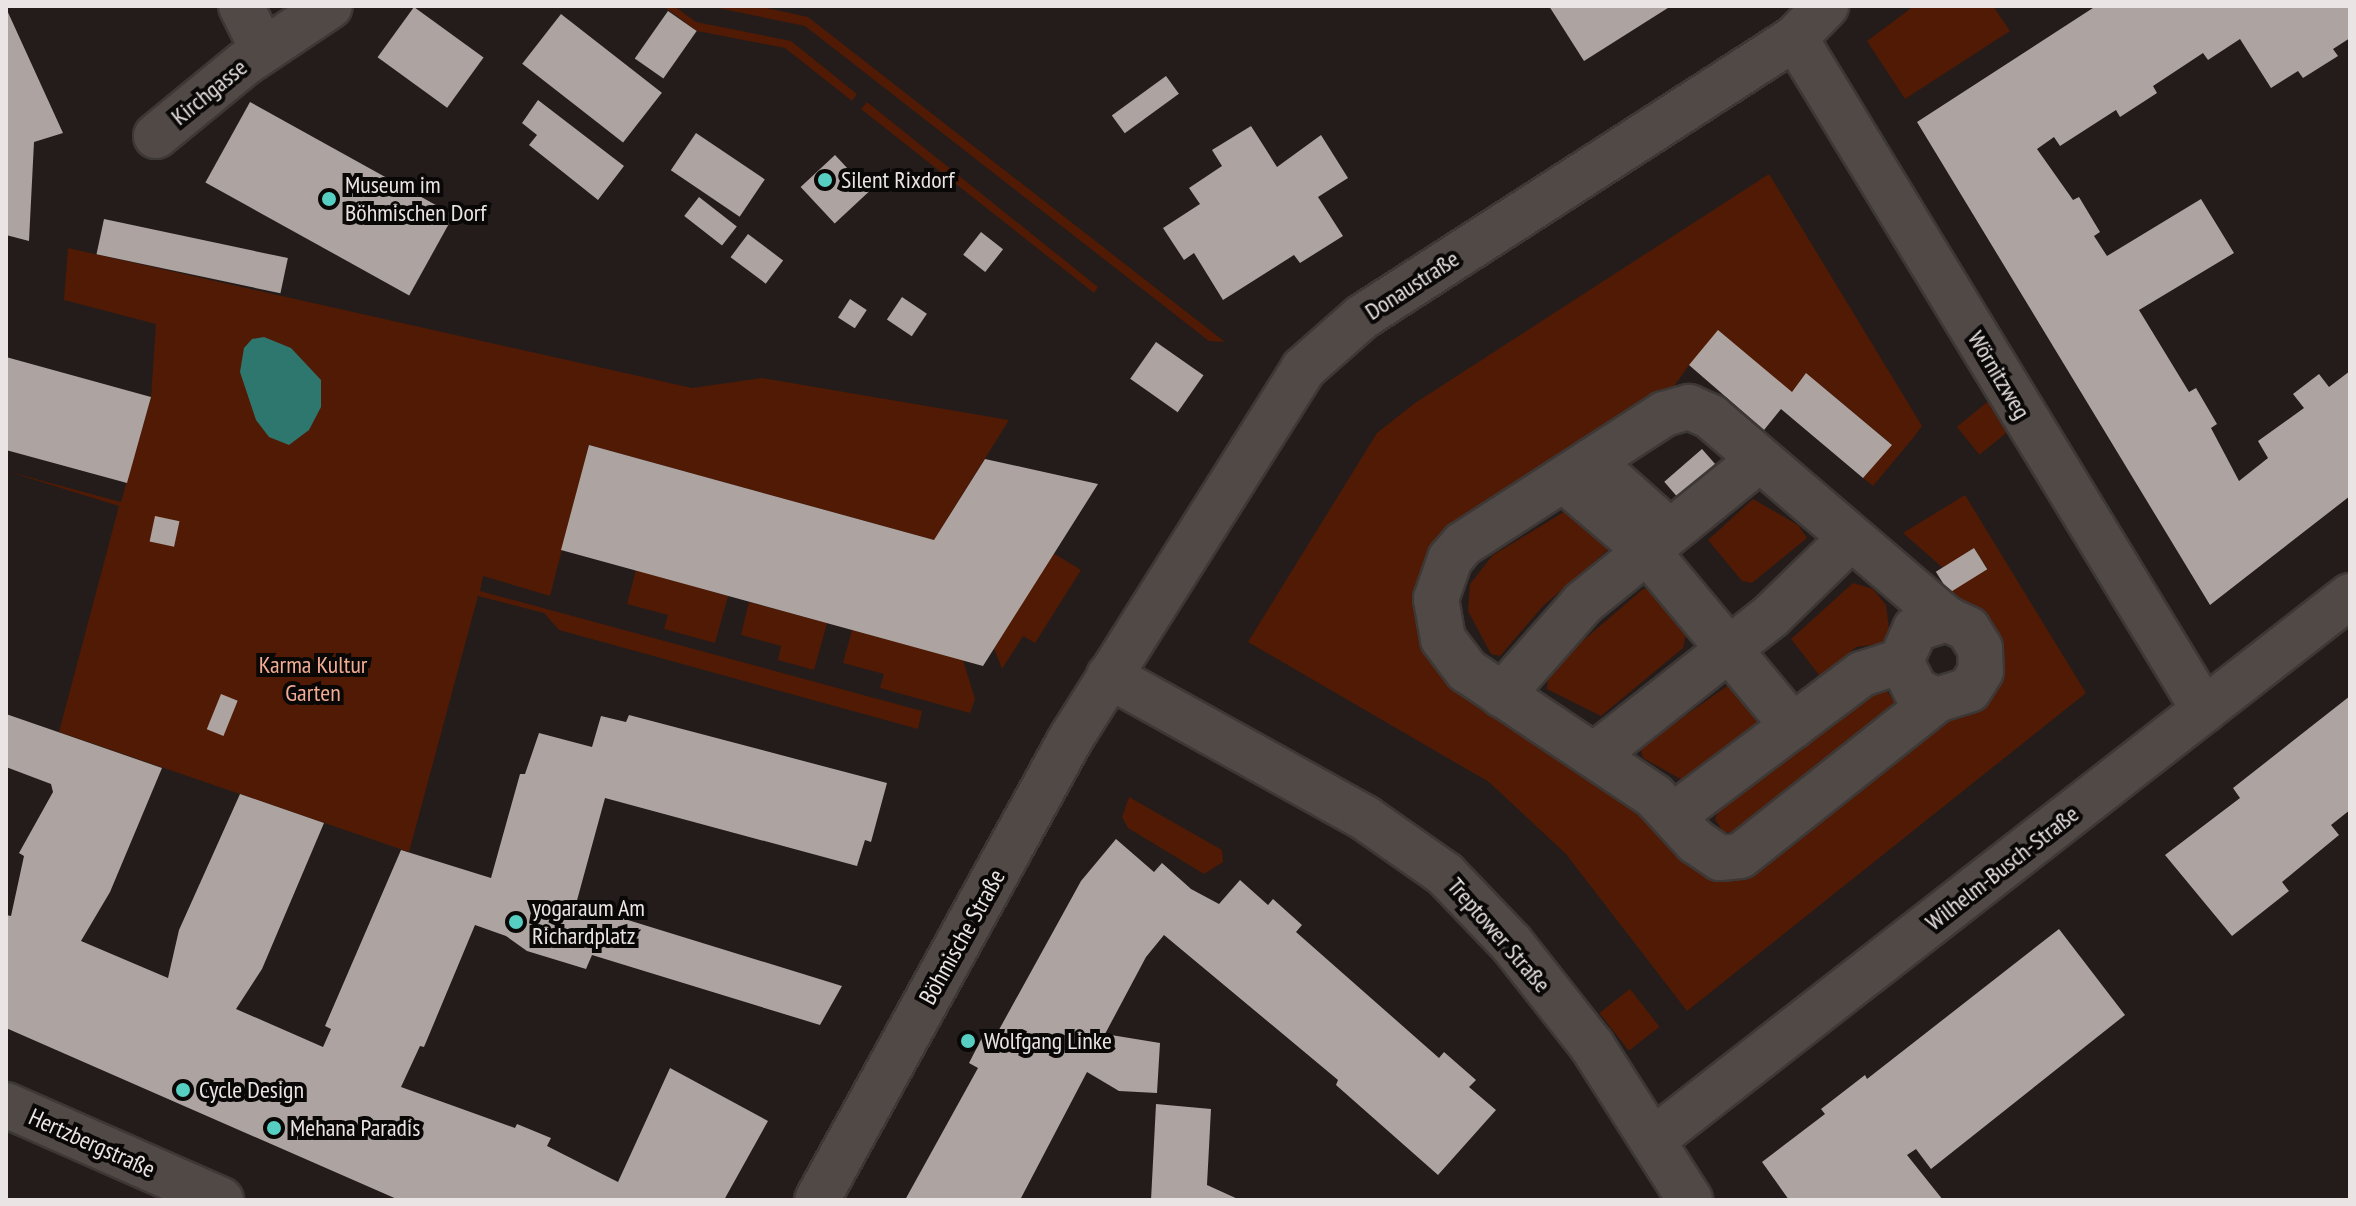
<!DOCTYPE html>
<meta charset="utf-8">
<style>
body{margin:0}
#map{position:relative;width:2356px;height:1206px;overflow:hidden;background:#231c1a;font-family:"PT Sans Narrow",sans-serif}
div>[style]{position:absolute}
.green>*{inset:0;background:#501a04;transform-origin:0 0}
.water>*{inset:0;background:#2e776f}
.building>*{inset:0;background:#ada4a1;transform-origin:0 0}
.roads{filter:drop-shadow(2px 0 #3d3836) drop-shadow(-2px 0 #3d3836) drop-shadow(0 2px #3d3836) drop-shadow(0 -2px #3d3836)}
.minor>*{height:44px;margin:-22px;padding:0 22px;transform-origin:22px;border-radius:22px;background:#514946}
.dots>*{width:22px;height:22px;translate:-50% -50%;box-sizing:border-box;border:4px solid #0a0707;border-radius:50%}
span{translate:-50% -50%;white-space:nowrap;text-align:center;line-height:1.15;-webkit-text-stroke:8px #0a0707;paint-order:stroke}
.street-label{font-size:24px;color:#eae5e4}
.poi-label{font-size:24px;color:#eae5e4}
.left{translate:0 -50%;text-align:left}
.park-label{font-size:24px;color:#f3ac94}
.frame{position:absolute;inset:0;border:8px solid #eae5e4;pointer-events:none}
</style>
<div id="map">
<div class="green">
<div style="clip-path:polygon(663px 6px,674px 6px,696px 22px,791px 41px,857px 94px,852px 101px,785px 48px,697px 31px)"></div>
<div style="clip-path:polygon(708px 6px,758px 6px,808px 17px,1225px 342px,1209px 341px,805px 26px)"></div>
<div style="clip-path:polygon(1914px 6px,1993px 6px,2010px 31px,1905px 99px,1867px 41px)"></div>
<div style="clip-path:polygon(867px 102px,1098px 287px,1094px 293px,861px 109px)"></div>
<div style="clip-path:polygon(1769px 174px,1922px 426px,1913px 438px,1873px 486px,1863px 478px,1891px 444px,1807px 374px,1792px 392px,1689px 365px,1670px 392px,1419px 601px,1693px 861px,1923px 726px,1977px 704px,1948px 593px,1987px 568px,1974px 548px,1943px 568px,1903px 533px,1965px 495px,2086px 693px,1687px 1011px,1566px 854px,1489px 782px,1248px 642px,1377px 433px,1415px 403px)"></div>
<div style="clip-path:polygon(68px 248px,692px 388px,762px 378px,1009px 420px,934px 540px,589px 445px,550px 596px,483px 576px,480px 591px,922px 711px,918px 729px,559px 630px,544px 613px,478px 596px,409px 852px,59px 732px,119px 506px,6px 471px,121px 502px,151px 397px,156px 324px,64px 300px)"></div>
<div style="left:1991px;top:399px;width:36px;height:44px;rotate:51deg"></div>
<div style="clip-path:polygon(1753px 499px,1798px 525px,1807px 538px,1752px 583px,1742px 581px,1708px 540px)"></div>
<div style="clip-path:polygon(1567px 510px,1610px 548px,1543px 606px,1500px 656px,1491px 654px,1468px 611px,1470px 584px,1493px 555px)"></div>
<div style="clip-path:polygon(1053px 553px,1081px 570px,1035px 643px,1023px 636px,1002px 669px,994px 648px)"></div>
<div style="clip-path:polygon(636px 570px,728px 596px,715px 643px,664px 629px,668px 615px,627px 604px)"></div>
<div style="clip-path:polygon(1853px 583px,1873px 589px,1886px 605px,1890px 637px,1886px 643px,1856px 647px,1820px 676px,1791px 639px)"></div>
<div style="clip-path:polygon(1643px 589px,1654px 589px,1687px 630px,1683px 648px,1601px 716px,1547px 689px,1548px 679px,1572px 650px)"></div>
<div style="clip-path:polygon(749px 602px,827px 623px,814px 670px,778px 660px,781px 646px,741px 635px)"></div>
<div style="clip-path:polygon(852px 630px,963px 660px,975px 699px,970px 713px,880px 688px,884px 674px,843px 663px)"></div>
<div style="clip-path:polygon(1730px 684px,1759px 715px,1754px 729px,1686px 782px,1643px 758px,1641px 750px,1649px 741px)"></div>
<div style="clip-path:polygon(1884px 687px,1897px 705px,1735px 833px,1723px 832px,1715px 819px,1721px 805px)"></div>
<div style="clip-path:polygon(1129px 797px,1222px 850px,1223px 862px,1204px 874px,1128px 828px,1122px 817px)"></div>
<div style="left:1630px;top:989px;width:48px;height:39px;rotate:52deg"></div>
</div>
<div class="water">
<div style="clip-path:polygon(264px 337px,291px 348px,321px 380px,321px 407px,309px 430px,289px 445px,269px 437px,256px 420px,240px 372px,244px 348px,252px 339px)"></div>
</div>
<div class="building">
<div style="clip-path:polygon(1549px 6px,1671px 6px,1584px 61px)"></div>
<div style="clip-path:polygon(2096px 6px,2350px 6px,2350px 38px,2333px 49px,2338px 56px,2303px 78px,2298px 71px,2271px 88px,2240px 39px,2208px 60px,2203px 53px,2153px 86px,2157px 93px,2120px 117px,2116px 110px,2060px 146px,2054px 137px,2037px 149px,2073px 200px,2079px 197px,2100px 232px,2094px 236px,2107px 256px,2201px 199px,2234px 253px,2139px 310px,2189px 392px,2196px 388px,2217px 424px,2211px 428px,2239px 481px,2268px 458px,2258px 441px,2304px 408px,2293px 394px,2319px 374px,2329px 387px,2350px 371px,2350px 496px,2210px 605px,1917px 122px)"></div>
<div style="left:414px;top:7px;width:86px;height:62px;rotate:36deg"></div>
<div style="clip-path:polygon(6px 8px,63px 133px,34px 142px,29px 241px,6px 235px)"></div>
<div style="left:668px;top:11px;width:35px;height:58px;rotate:35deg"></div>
<div style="left:561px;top:14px;width:128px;height:63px;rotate:38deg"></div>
<div style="left:1166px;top:76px;width:22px;height:67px;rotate:54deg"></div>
<div style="clip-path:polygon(538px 100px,624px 166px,598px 200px,529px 145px,537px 135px,522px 123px)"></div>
<div style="left:250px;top:102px;width:233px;height:92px;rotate:29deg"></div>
<div style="clip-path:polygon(1251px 126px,1277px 167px,1321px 135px,1348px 178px,1318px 197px,1343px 236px,1300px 263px,1294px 255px,1223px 300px,1194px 253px,1184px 260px,1163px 228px,1200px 204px,1189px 188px,1222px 166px,1212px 150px)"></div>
<div style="left:696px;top:133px;width:83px;height:45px;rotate:34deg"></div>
<div style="left:835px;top:155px;width:50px;height:47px;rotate:47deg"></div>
<div style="left:699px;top:197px;width:48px;height:24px;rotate:38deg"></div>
<div style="left:104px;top:219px;width:188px;height:36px;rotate:12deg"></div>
<div style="left:981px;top:232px;width:28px;height:29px;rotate:38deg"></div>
<div style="left:748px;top:234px;width:44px;height:29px;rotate:37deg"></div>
<div style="left:902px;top:297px;width:30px;height:27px;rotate:34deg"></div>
<div style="left:850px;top:299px;width:20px;height:22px;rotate:33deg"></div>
<div style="clip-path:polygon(1718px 330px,1792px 392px,1806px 373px,1892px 445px,1863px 478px,1781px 409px,1764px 430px,1689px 365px)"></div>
<div style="left:1156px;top:342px;width:58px;height:45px;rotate:35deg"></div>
<div style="clip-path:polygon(6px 357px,151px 397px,127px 483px,6px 450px)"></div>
<div style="clip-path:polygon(589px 445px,934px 540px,985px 459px,1098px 484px,983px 666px,561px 550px)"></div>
<div style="left:1702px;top:449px;width:20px;height:50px;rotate:49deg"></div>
<div style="left:155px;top:516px;width:25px;height:26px;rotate:12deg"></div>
<div style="left:1974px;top:548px;width:25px;height:45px;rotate:58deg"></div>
<div style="left:221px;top:694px;width:18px;height:38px;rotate:22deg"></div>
<div style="clip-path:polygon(2350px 696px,2350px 810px,2331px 825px,2339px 835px,2282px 882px,2289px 891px,2232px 936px,2165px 855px,2240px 798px,2233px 788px)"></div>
<div style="clip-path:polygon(6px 714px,162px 768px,110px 892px,81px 941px,168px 978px,179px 930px,240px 794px,324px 823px,262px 969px,236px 1009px,323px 1047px,331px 1029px,325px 1026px,401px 850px,491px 878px,520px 774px,525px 774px,539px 733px,592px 747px,601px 716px,626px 722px,629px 715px,887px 783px,871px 842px,865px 840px,857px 866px,605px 798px,576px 904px,842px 986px,820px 1025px,592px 955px,586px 969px,527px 951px,506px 936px,475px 925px,424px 1047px,420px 1046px,401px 1087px,515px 1128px,517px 1124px,551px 1138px,547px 1146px,618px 1182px,670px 1068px,768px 1121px,724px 1200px,399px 1200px,6px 1028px,6px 915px,11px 916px,24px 856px,19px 853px,53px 792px,51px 784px,6px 767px)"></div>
<div style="clip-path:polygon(1116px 839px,1154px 872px,1162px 863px,1191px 889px,1219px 904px,1240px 880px,1268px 905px,1273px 899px,1302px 925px,1296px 932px,1439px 1058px,1444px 1052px,1476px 1080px,1469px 1087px,1496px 1110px,1438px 1175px,1336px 1085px,1338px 1080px,1164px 935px,1146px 957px,1105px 1034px,1160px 1043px,1157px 1093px,1119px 1091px,1087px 1072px,1020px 1200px,905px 1200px,978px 1068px,969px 1063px,985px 1032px,995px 1037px,1081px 881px)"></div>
<div style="clip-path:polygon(2059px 929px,2125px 1015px,1931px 1169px,1916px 1149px,1907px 1155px,1943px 1200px,1789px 1200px,1762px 1162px,1825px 1114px,1821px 1109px,1865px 1075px,1867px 1079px)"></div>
<div style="clip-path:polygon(1156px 1104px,1211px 1109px,1207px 1185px,1240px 1200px,1151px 1200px)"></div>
</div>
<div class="roads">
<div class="minor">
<div style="left:241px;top:6px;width:49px;rotate:63.4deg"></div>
<div style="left:1795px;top:38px;width:787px;rotate:58.67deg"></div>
<div style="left:156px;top:136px;width:115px;rotate:-39.4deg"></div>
<div style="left:245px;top:63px;width:102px;rotate:-33.8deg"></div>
<div style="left:1591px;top:461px;width:105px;rotate:41.9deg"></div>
<div style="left:1564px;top:480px;width:109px;rotate:40.5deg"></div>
<div style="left:1647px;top:551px;width:228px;rotate:50.2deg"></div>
<div style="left:1109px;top:676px;width:293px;rotate:29deg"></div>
<div style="left:1365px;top:818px;width:98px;rotate:35deg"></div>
<div style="left:1445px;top:874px;width:95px;rotate:46.3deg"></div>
<div style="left:1511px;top:943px;width:131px;rotate:51.8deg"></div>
<div style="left:1592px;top:1046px;width:183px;rotate:57.5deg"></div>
<div style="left:1502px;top:695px;width:123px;rotate:-48.6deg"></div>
<div style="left:1583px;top:603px;width:227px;rotate:-39.1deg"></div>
<div style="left:1937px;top:700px;width:23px;rotate:-157deg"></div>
<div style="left:1916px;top:691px;width:34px;rotate:-117deg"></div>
<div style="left:1901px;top:661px;width:35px;rotate:-66deg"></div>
<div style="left:1915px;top:629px;width:34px;rotate:-17deg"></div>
<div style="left:1947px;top:619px;width:23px;rotate:25deg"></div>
<div style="left:1968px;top:629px;width:22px;rotate:58deg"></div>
<div style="left:1980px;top:648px;width:23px;rotate:88deg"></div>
<div style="left:1981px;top:671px;width:22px;rotate:122deg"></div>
<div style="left:1969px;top:690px;width:34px;rotate:163deg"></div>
<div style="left:1937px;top:700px;width:251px;rotate:141.6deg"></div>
<div style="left:1740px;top:856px;width:20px;rotate:174deg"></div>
<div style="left:1720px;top:858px;width:29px;rotate:-146deg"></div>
<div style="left:1696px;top:842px;width:62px;rotate:-132.4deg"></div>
<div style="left:1654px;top:796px;width:225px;rotate:-146.2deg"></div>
<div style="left:1467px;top:671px;width:40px;rotate:-127deg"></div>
<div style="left:1443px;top:639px;width:41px;rotate:-99.9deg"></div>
<div style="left:1436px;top:599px;width:42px;rotate:-70.7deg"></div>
<div style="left:1450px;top:559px;width:20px;rotate:-49deg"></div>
<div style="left:1463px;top:544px;width:239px;rotate:-32.9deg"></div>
<div style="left:1664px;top:414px;width:26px;rotate:-16deg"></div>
<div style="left:1689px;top:407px;width:24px;rotate:24deg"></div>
<div style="left:1711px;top:417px;width:311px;rotate:40.6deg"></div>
<div style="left:1595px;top:755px;width:224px;rotate:-38.3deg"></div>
<div style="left:1771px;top:616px;width:109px;rotate:-44.3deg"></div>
<div style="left:1674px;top:815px;width:235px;rotate:-36.9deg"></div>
<div style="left:1862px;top:674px;width:41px;rotate:-18.4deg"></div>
<div style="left:6px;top:1105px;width:235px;rotate:23.8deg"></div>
<div style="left:1654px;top:1139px;width:883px;rotate:-37.96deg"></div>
<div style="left:817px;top:1200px;width:527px;rotate:-61.2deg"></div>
<div style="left:1071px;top:738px;width:436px;rotate:-57.8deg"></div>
<div style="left:1303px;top:369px;width:79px;rotate:-41.4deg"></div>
<div style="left:1362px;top:317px;width:515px;rotate:-32.8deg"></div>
<div style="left:1795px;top:38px;width:45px;rotate:-45.9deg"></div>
</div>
</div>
<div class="dots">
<div style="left:825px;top:180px;background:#57cec2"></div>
<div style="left:329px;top:199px;background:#57cec2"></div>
<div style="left:516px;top:922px;background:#57cec2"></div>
<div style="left:968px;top:1041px;background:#57cec2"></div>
<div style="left:183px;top:1090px;background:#57cec2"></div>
<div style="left:274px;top:1128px;background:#57cec2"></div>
</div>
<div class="street-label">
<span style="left:209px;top:92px;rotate:-39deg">Kirchgasse</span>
<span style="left:1412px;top:285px;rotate:-33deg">Donaustraße</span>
<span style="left:1999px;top:375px;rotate:59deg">Wörnitzweg</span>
<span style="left:2002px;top:868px;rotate:-38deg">Wilhelm-Busch-Straße</span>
<span style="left:1499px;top:935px;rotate:49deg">Treptower Straße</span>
<span style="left:962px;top:937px;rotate:-61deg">Böhmische Straße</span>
<span style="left:92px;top:1143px;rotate:24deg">Hertzbergstraße</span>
</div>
<div class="poi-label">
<span class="left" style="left:841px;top:180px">Silent Rixdorf</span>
<span class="left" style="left:345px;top:199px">Museum im<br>Böhmischen Dorf</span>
<span class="left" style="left:532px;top:922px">yogaraum Am<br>Richardplatz</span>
<span class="left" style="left:984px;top:1041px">Wolfgang Linke</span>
<span class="left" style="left:199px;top:1090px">Cycle Design</span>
<span class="left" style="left:290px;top:1128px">Mehana Paradis</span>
</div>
<div class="park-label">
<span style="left:313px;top:679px">Karma Kultur<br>Garten</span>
</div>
<div class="frame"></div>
</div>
